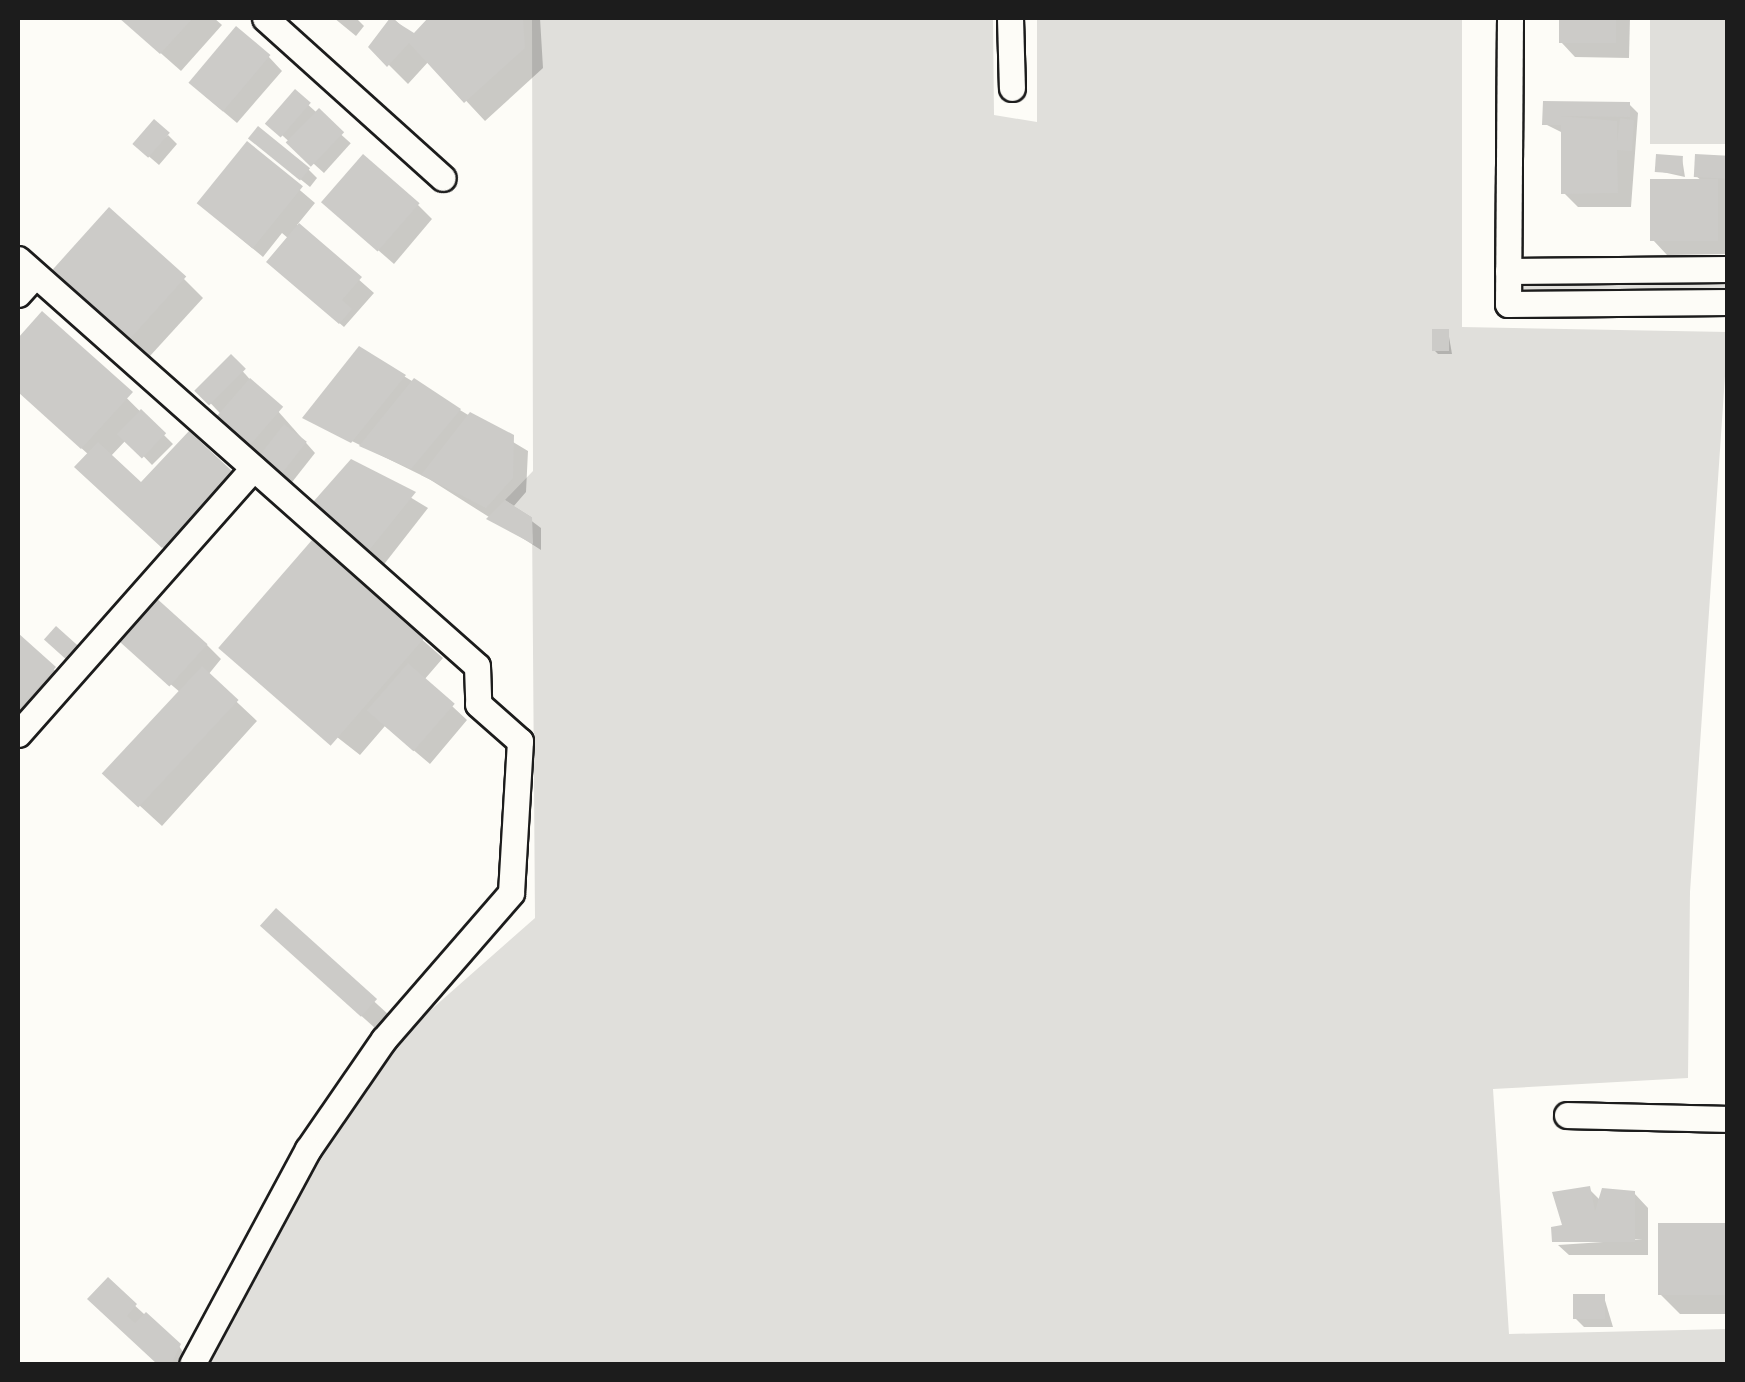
<!DOCTYPE html>
<style>
body{margin:0}
#map{position:relative;width:1745px;height:1382px;overflow:hidden;background:#fdfcf7;font-family:"Patrick Hand",sans-serif}
div>[style]{position:absolute}
.green>*{inset:0;background:#e0dfdb;transform-origin:0 0}
.shadow>*{inset:0;background:#0003;transform-origin:0 0}
.building>*{inset:0;background:#cccbc8;transform-origin:0 0}
.roads{filter:drop-shadow(2px 0 #1c1c1c) drop-shadow(-2px 0 #1c1c1c) drop-shadow(0 2px #1c1c1c) drop-shadow(0 -2px #1c1c1c)}
.minor>*{height:25px;margin:-12.5px;padding:0 12.5px;transform-origin:12.5px;border-radius:12.5px;background:#fdfcf7}
span{translate:-50% -50%;white-space:nowrap;text-align:center;line-height:1.15;-webkit-text-stroke:10px #fdfcf7;paint-order:stroke}
.frame{position:absolute;inset:0;border:20px solid #1c1c1c;pointer-events:none}
</style>
<div id="map">
<div class="green">
<div style="clip-path:polygon(532px 18px,993px 18px,994px 115px,1037px 122px,1037px 18px,1462px 18px,1462px 327px,1728px 332px,1690px 892px,1688px 1078px,1493px 1089px,1509px 1334px,1727px 1329px,1727px 1364px,201px 1364px,315px 1154px,391px 1045px,535px 918px,532px 517px,505px 500px,533px 471px)"></div>
<div style="left:1650px;top:18px;width:77px;height:126px"></div>
<div style="clip-path:polygon(1727px 283px,1728px 290px,1516px 291px,1516px 285px)"></div>
</div>
<div class="shadow">
<div style="clip-path:polygon(121px 18px,214px 18px,222px 25px,181px 71px)"></div>
<div style="clip-path:polygon(334px 18px,356px 18px,364px 26px,356px 36px)"></div>
<div style="clip-path:polygon(393px 18px,414px 37px,432px 18px,540px 18px,543px 68px,485px 121px,429px 61px,408px 84px,371px 47px)"></div>
<div style="clip-path:polygon(1561px 18px,1630px 18px,1629px 58px,1575px 57px,1561px 42px)"></div>
<div style="clip-path:polygon(268px 56px,282px 71px,237px 123px,205px 96px)"></div>
<div style="left:295px;top:93px;width:75px;height:40px;rotate:42deg"></div>
<div style="clip-path:polygon(1545px 103px,1629px 104px,1638px 113px,1631px 207px,1578px 207px,1564px 193px,1563px 133px,1545px 124px)"></div>
<div style="clip-path:polygon(168px 135px,177px 144px,159px 165px,145px 153px)"></div>
<div style="clip-path:polygon(247px 145px,315px 203px,297px 225px,374px 293px,344px 327px,284px 276px,289px 239px,282px 233px,263px 257px,214px 216px,219px 179px)"></div>
<div style="clip-path:polygon(261px 147px,308px 169px,317px 178px,310px 187px)"></div>
<div style="clip-path:polygon(1682px 158px,1685px 177px,1658px 171px)"></div>
<div style="clip-path:polygon(1728px 158px,1728px 254px,1667px 255px,1653px 240px,1702px 181px,1696px 176px)"></div>
<div style="clip-path:polygon(418px 205px,432px 219px,394px 264px,339px 216px)"></div>
<div style="clip-path:polygon(184px 279px,203px 298px,150px 356px,75px 289px)"></div>
<div style="clip-path:polygon(42px 314px,173px 444px,152px 465px,127px 439px,110px 457px,141px 486px,189px 434px,250px 492px,182px 565px,97px 486px,89px 455px,18px 391px,18px 342px)"></div>
<div style="clip-path:polygon(1448px 331px,1452px 354px,1438px 354px,1434px 350px)"></div>
<div style="clip-path:polygon(359px 349px,528px 451px,526px 492px,513px 507px,541px 528px,541px 550px,429px 479px,305px 418px)"></div>
<div style="clip-path:polygon(231px 358px,315px 453px,289px 486px,199px 391px)"></div>
<div style="clip-path:polygon(352px 462px,428px 508px,378px 572px,323px 524px)"></div>
<div style="clip-path:polygon(312px 543px,443px 658px,424px 680px,467px 720px,430px 764px,385px 726px,360px 755px,223px 648px)"></div>
<div style="clip-path:polygon(18px 637px,74px 688px,18px 751px)"></div>
<div style="clip-path:polygon(207px 645px,221px 659px,208px 675px,257px 721px,162px 826px,127px 794px,181px 693px,134px 653px)"></div>
<div style="clip-path:polygon(276px 912px,389px 1015px,376px 1029px,277px 940px)"></div>
<div style="clip-path:polygon(1589px 1189px,1601px 1201px,1634px 1193px,1648px 1208px,1648px 1255px,1569px 1255px,1558px 1245px,1648px 1239px,1555px 1241px)"></div>
<div style="clip-path:polygon(1728px 1226px,1728px 1314px,1680px 1314px,1661px 1295px)"></div>
<div style="clip-path:polygon(108px 1281px,179px 1346px,191px 1364px,159px 1364px,105px 1313px)"></div>
<div style="clip-path:polygon(1604px 1297px,1613px 1327px,1584px 1327px,1575px 1318px)"></div>
</div>
<div class="building">
<div style="clip-path:polygon(119px 18px,193px 18px,160px 54px)"></div>
<div style="clip-path:polygon(390px 18px,414px 33px,428px 18px,523px 18px,525px 48px,464px 103px,409px 43px,387px 67px,368px 47px)"></div>
<div style="left:1559px;top:18px;width:57px;height:25px"></div>
<div style="left:236px;top:26px;width:45px;height:74px;rotate:40deg"></div>
<div style="left:295px;top:89px;width:21px;height:46px;rotate:41deg"></div>
<div style="clip-path:polygon(1543px 101px,1630px 102px,1630px 117px,1560px 116px,1617px 121px,1617px 142px,1620px 118px,1634px 120px,1632px 151px,1617px 150px,1618px 193px,1561px 194px,1561px 125px,1542px 125px)"></div>
<div style="left:319px;top:108px;width:35px;height:48px;rotate:44deg"></div>
<div style="left:154px;top:119px;width:21px;height:33px;rotate:41deg"></div>
<div style="left:258px;top:126px;width:67px;height:16px;rotate:39deg"></div>
<div style="left:247px;top:141px;width:72px;height:80px;rotate:39deg"></div>
<div style="left:363px;top:154px;width:75px;height:64px;rotate:41deg"></div>
<div style="left:1656px;top:154px;width:27px;height:18px;rotate:4deg"></div>
<div style="left:1695px;top:154px;width:33px;height:23px;rotate:3deg"></div>
<div style="left:1650px;top:179px;width:68px;height:62px"></div>
<div style="left:109px;top:207px;width:104px;height:84px;rotate:42deg"></div>
<div style="clip-path:polygon(299px 223px,362px 277px,342px 300px,352px 309px,339px 324px,266px 262px)"></div>
<div style="clip-path:polygon(42px 311px,133px 392px,81px 449px,18px 392px,18px 338px)"></div>
<div style="left:1432px;top:329px;width:17px;height:22px"></div>
<div style="clip-path:polygon(359px 346px,406px 375px,351px 443px,302px 418px)"></div>
<div style="left:231px;top:354px;width:21px;height:52px;rotate:45deg"></div>
<div style="left:250px;top:378px;width:44px;height:52px;rotate:41deg"></div>
<div style="clip-path:polygon(414px 378px,461px 409px,411px 469px,359px 446px)"></div>
<div style="left:141px;top:409px;width:35px;height:35px;rotate:44deg"></div>
<div style="clip-path:polygon(470px 412px,514px 435px,513px 478px,486px 508px,421px 475px)"></div>
<div style="left:284px;top:424px;width:29px;height:46px;rotate:38deg"></div>
<div style="clip-path:polygon(189px 431px,232px 471px,162px 548px,74px 467px,98px 442px,141px 482px)"></div>
<div style="clip-path:polygon(351px 459px,416px 492px,362px 559px,306px 510px)"></div>
<div style="clip-path:polygon(505px 500px,532px 517px,533px 544px,486px 519px)"></div>
<div style="left:312px;top:540px;width:149px;height:143px;rotate:41deg"></div>
<div style="left:154px;top:596px;width:72px;height:57px;rotate:42deg"></div>
<div style="left:56px;top:626px;width:30px;height:18px;rotate:42deg"></div>
<div style="clip-path:polygon(18px 633px,56px 667px,18px 711px)"></div>
<div style="left:408px;top:663px;width:62px;height:63px;rotate:41deg"></div>
<div style="left:202px;top:666px;width:50px;height:147px;rotate:43deg"></div>
<div style="left:276px;top:908px;width:136px;height:24px;rotate:42deg"></div>
<div style="clip-path:polygon(1590px 1186px,1595px 1211px,1602px 1188px,1635px 1191px,1635px 1242px,1552px 1242px,1551px 1227px,1562px 1225px,1552px 1192px)"></div>
<div style="left:1728px;top:1223px;width:72px;height:70px;rotate:90deg"></div>
<div style="clip-path:polygon(108px 1277px,137px 1304px,127px 1316px,135px 1323px,146px 1312px,181px 1344px,171px 1364px,157px 1364px,87px 1299px)"></div>
<div style="left:1573px;top:1294px;width:32px;height:25px"></div>
</div>
<div class="roads">
<div class="minor">
<div style="left:265px;top:18px;width:239px;rotate:42deg"></div>
<div style="left:1010px;top:18px;width:70px;rotate:88.4deg"></div>
<div style="left:1510px;top:18px;width:286px;rotate:90.4deg"></div>
<div style="left:1508px;top:304px;width:220px;rotate:-0.5deg"></div>
<div style="left:18px;top:259px;width:613px;rotate:41.56deg"></div>
<div style="left:477px;top:666px;width:38px;rotate:88deg"></div>
<div style="left:478px;top:704px;width:56px;rotate:41.4deg"></div>
<div style="left:520px;top:741px;width:152px;rotate:93.4deg"></div>
<div style="left:511px;top:893px;width:194px;rotate:131deg"></div>
<div style="left:384px;top:1039px;width:134px;rotate:124.6deg"></div>
<div style="left:308px;top:1149px;width:244px;rotate:118.3deg"></div>
<div style="left:1508px;top:271px;width:220px;rotate:-0.5deg"></div>
<div style="left:18px;top:294px;width:25px;rotate:-48deg"></div>
<div style="left:18px;top:734px;width:355px;rotate:-48.5deg"></div>
<div style="left:1567px;top:1115px;width:161px;rotate:1.4deg"></div>
</div>
</div>
<div class="frame"></div>
</div>
